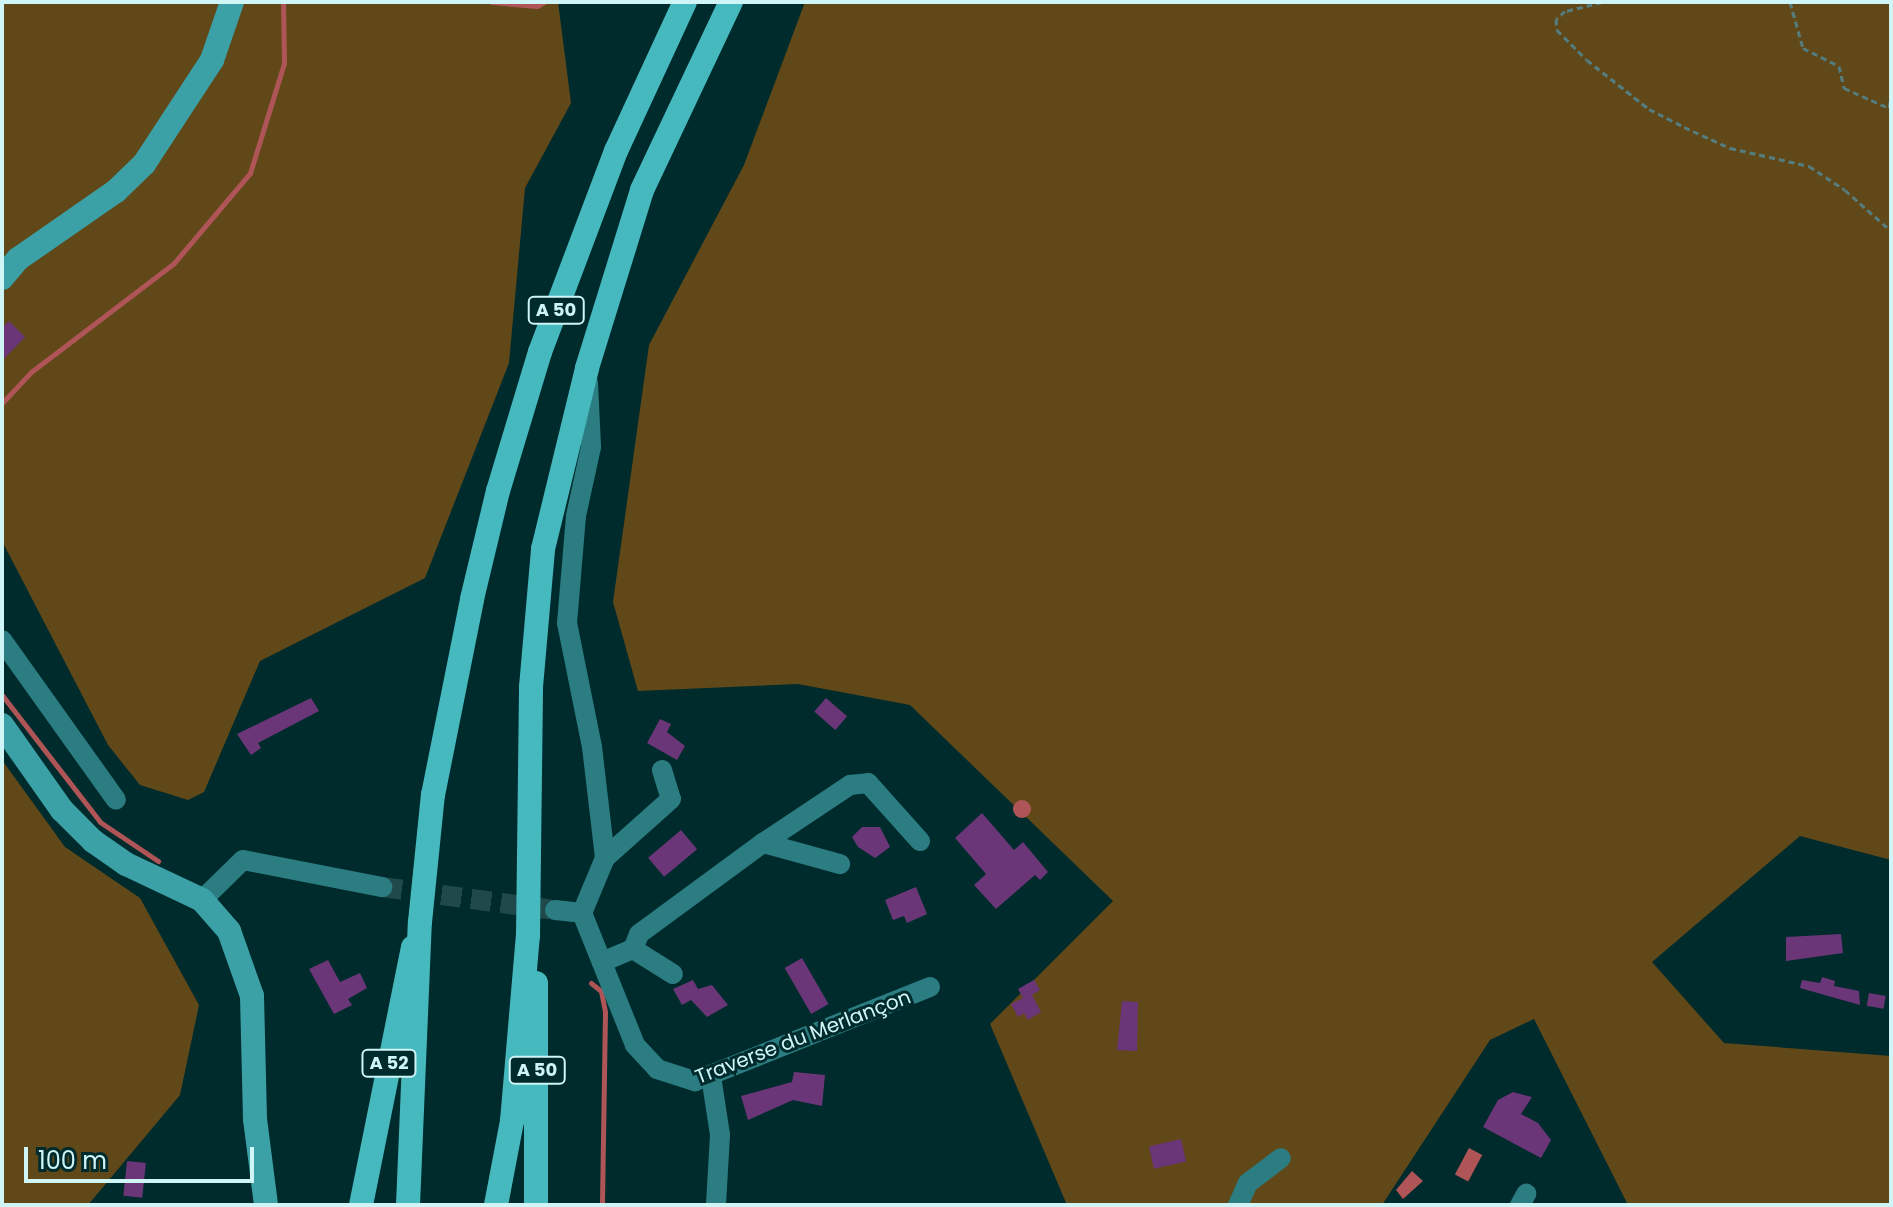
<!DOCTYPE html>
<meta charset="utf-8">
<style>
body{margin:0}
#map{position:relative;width:1893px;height:1207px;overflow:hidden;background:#002b2d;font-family:Poppins,sans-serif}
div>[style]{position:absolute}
.green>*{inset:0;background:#614819}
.water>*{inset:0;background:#af5557;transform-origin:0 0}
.round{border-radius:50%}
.stream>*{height:5px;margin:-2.5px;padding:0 2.5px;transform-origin:2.5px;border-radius:2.5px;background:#af5557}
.building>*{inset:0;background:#6b3677;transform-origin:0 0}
.minor-tunnel>*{height:20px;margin-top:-10px;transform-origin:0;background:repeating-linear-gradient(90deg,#1f494b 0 20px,transparent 0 30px)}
.path>*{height:3px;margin-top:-1.5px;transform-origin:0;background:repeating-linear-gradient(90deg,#547d7f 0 6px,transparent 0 10px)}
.minor>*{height:20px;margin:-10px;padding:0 10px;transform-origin:10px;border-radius:10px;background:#2b7d81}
.major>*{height:24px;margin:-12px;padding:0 12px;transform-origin:12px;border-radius:12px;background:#3ba1a6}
.highway>*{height:24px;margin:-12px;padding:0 12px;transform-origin:12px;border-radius:12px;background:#46b9bf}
span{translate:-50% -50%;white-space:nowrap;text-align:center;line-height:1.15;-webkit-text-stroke:6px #002b2d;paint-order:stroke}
.shield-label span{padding:2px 6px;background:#002b2d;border:2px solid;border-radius:6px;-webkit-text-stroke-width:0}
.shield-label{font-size:18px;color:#cff5f7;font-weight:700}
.street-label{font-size:20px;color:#cff5f7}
.frame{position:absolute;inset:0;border:4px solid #cff5f7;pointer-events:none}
.scale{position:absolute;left:24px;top:1147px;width:230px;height:36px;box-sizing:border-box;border:4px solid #cff5f7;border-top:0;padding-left:10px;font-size:24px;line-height:28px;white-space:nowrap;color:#cff5f7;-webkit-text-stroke:6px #002b2d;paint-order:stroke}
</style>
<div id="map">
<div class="green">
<div style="clip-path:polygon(2px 2px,558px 2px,571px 103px,525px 188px,509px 363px,425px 578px,260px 661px,204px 792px,188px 800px,140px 785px,108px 745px,2px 541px)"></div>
<div style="clip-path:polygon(805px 2px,1891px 2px,1891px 860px,1800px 836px,1652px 962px,1724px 1043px,1891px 1056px,1891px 1205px,1628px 1205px,1534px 1019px,1490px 1040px,1382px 1205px,1067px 1205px,990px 1024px,1113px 901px,910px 705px,798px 684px,638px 691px,613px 602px,649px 345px,744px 165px)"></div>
<div style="clip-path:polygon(2px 760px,65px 847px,140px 898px,199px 1005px,180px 1095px,88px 1205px,2px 1205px)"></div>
</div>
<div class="water">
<div class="round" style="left:1013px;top:800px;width:18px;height:18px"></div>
<div style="left:1469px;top:1148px;width:15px;height:30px;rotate:28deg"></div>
<div style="clip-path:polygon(1412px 1171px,1423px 1181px,1403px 1199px,1396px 1190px)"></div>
</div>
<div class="stream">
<div style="left:492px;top:2px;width:45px;rotate:5.1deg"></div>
<div style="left:537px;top:6px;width:8px;rotate:-30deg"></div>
<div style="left:2px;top:403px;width:42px;rotate:-46.9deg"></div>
<div style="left:31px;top:372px;width:180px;rotate:-37.3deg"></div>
<div style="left:174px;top:263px;width:118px;rotate:-49.8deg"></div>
<div style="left:250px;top:173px;width:115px;rotate:-72.8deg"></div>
<div style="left:284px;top:63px;width:61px;rotate:-90.9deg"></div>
<div style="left:2px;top:695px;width:160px;rotate:52.3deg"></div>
<div style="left:100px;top:822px;width:70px;rotate:33.9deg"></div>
<div style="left:591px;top:983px;width:13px;rotate:39deg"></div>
<div style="left:601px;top:991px;width:21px;rotate:79deg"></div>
<div style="left:605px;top:1012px;width:193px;rotate:90.9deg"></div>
</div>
<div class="building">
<div style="clip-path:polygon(9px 321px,25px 337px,2px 361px,2px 328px)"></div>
<div style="clip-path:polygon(311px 698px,319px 711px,258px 743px,261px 748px,251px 755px,237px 734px)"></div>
<div style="left:826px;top:698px;width:28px;height:18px;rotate:41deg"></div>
<div style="clip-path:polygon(660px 719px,671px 724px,667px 732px,685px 746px,677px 760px,647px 743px)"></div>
<div style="clip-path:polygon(982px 813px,1014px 850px,1023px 842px,1048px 872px,1040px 880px,1035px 875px,996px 909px,974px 885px,986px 874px,955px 838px)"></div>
<div style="clip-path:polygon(862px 827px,880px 827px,890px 847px,875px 858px,858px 847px,852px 837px)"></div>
<div style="left:681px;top:830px;width:25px;height:43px;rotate:50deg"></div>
<div style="clip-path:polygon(916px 887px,927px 914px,907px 923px,904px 916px,893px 920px,885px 900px)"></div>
<div style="clip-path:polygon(1841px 934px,1843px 953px,1786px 961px,1786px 937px)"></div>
<div style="left:802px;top:958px;width:53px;height:20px;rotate:60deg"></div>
<div style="clip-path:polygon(328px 960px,340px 982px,360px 973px,367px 988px,348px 999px,352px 1005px,334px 1014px,309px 969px)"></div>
<div style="clip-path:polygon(1822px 977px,1835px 981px,1834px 986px,1859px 991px,1860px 1005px,1800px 988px,1802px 980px,1820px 983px)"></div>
<div style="clip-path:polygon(693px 980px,698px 989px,712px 985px,728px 1005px,707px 1017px,691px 1000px,682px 1005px,673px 989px)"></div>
<div style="clip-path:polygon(1034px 980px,1040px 990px,1032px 995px,1041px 1012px,1028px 1020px,1024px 1013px,1018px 1017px,1011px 1004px,1023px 998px,1018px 989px)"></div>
<div style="left:1869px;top:993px;width:17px;height:13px;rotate:10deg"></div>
<div style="clip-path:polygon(1122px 1001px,1138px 1002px,1137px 1051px,1117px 1050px)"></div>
<div style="clip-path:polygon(794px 1072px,825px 1075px,822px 1106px,793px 1100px,748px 1120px,741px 1096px,792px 1082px)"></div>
<div style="clip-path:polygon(1513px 1092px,1532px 1097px,1521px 1114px,1538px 1123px,1551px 1140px,1541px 1158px,1483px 1127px,1498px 1100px)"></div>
<div style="left:1181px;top:1139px;width:23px;height:33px;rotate:77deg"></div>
<div style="left:127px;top:1161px;width:19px;height:35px;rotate:6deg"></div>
</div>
<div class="minor-tunnel">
<div style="left:382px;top:887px;width:175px;rotate:7.6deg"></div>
</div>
<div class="path">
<div style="left:1602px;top:2px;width:38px;rotate:166deg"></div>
<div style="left:1565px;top:11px;width:12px;rotate:138deg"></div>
<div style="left:1556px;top:19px;width:11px;rotate:85deg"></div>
<div style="left:1557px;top:30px;width:42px;rotate:45deg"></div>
<div style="left:1587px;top:60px;width:79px;rotate:38.3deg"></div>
<div style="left:1649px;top:109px;width:39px;rotate:27deg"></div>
<div style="left:1684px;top:127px;width:51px;rotate:24.5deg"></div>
<div style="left:1730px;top:148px;width:81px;rotate:12.8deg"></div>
<div style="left:1809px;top:166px;width:43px;rotate:33.7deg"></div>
<div style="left:1845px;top:190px;width:62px;rotate:41.7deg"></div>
<div style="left:1790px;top:2px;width:48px;rotate:74.2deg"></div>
<div style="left:1803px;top:48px;width:40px;rotate:26.6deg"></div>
<div style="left:1839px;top:66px;width:23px;rotate:77deg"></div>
<div style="left:1844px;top:88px;width:49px;rotate:24deg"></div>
<div style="left:1889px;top:108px;width:11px;rotate:-80deg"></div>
</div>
<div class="minor">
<div style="left:588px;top:383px;width:64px;rotate:87.3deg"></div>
<div style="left:591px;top:447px;width:71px;rotate:102.3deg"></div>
<div style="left:576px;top:516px;width:107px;rotate:94.8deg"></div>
<div style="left:567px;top:623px;width:126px;rotate:78.6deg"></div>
<div style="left:592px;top:747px;width:112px;rotate:83.3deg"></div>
<div style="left:2px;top:640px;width:196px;rotate:54.5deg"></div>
<div style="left:662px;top:770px;width:30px;rotate:73deg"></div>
<div style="left:671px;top:799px;width:89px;rotate:138.2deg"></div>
<div style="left:605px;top:858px;width:60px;rotate:112.7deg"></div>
<div style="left:582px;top:913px;width:142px;rotate:68.1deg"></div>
<div style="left:635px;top:1045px;width:33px;rotate:47deg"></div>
<div style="left:657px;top:1069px;width:40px;rotate:18deg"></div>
<div style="left:695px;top:1081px;width:253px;rotate:-21.8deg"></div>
<div style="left:763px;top:843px;width:105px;rotate:-33.7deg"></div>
<div style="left:850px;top:785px;width:18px;rotate:-6deg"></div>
<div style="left:868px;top:783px;width:78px;rotate:48.1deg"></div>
<div style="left:202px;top:900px;width:57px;rotate:-44.3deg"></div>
<div style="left:243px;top:860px;width:142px;rotate:11deg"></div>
<div style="left:555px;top:910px;width:27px;rotate:6deg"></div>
<div style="left:633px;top:949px;width:16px;rotate:-68deg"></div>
<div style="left:639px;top:934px;width:154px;rotate:-36.3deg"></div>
<div style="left:763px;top:843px;width:80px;rotate:15.3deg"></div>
<div style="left:602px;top:962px;width:34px;rotate:-23deg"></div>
<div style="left:633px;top:949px;width:47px;rotate:32deg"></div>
<div style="left:711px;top:1076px;width:60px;rotate:81.3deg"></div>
<div style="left:720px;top:1135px;width:70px;rotate:93.3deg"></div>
<div style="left:1238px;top:1205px;width:24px;rotate:-66deg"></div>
<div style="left:1248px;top:1183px;width:41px;rotate:-37.1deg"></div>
<div style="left:1520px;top:1205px;width:13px;rotate:-61deg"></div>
</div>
<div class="major">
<div style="left:2px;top:278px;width:25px;rotate:-50deg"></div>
<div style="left:18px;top:259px;width:119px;rotate:-34.8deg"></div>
<div style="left:116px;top:191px;width:39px;rotate:-44deg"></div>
<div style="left:144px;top:164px;width:124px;rotate:-56.8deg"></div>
<div style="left:212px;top:60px;width:61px;rotate:-71deg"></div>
<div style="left:2px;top:725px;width:104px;rotate:54.8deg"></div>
<div style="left:62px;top:810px;width:44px;rotate:45deg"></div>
<div style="left:93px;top:841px;width:40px;rotate:34.9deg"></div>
<div style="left:126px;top:864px;width:84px;rotate:25.3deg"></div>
<div style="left:202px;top:900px;width:41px;rotate:48.9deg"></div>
<div style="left:229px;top:931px;width:69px;rotate:70.5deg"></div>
<div style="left:252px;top:996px;width:123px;rotate:88.6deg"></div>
<div style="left:255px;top:1119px;width:87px;rotate:82.7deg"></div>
</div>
<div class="highway">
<div style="left:361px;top:1205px;width:263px;rotate:-78.6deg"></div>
<div style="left:408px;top:1205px;width:283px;rotate:-87.6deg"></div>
<div style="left:420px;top:922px;width:128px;rotate:-84.2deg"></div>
<div style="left:433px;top:795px;width:200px;rotate:-78.7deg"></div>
<div style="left:472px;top:599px;width:111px;rotate:-76.5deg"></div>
<div style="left:498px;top:491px;width:145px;rotate:-73.2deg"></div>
<div style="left:540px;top:352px;width:215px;rotate:-69.3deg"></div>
<div style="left:616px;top:151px;width:164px;rotate:-65.2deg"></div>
<div style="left:496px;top:1205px;width:86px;rotate:-79.2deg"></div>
<div style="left:512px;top:1121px;width:186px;rotate:-85.1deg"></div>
<div style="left:528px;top:936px;width:249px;rotate:-89.3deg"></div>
<div style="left:531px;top:687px;width:139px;rotate:-85deg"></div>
<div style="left:543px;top:549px;width:186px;rotate:-76.3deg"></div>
<div style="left:587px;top:368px;width:186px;rotate:-72.8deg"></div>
<div style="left:642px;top:190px;width:208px;rotate:-64.7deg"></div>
<div style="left:536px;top:1205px;width:222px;rotate:-90deg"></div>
</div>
<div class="shield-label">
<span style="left:556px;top:310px">A 50</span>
<span style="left:389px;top:1063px">A 52</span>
<span style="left:537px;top:1070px">A 50</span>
</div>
<div class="street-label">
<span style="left:803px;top:1037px;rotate:-21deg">Traverse du Merlançon</span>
</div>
<div class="frame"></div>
<div class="scale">100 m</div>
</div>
